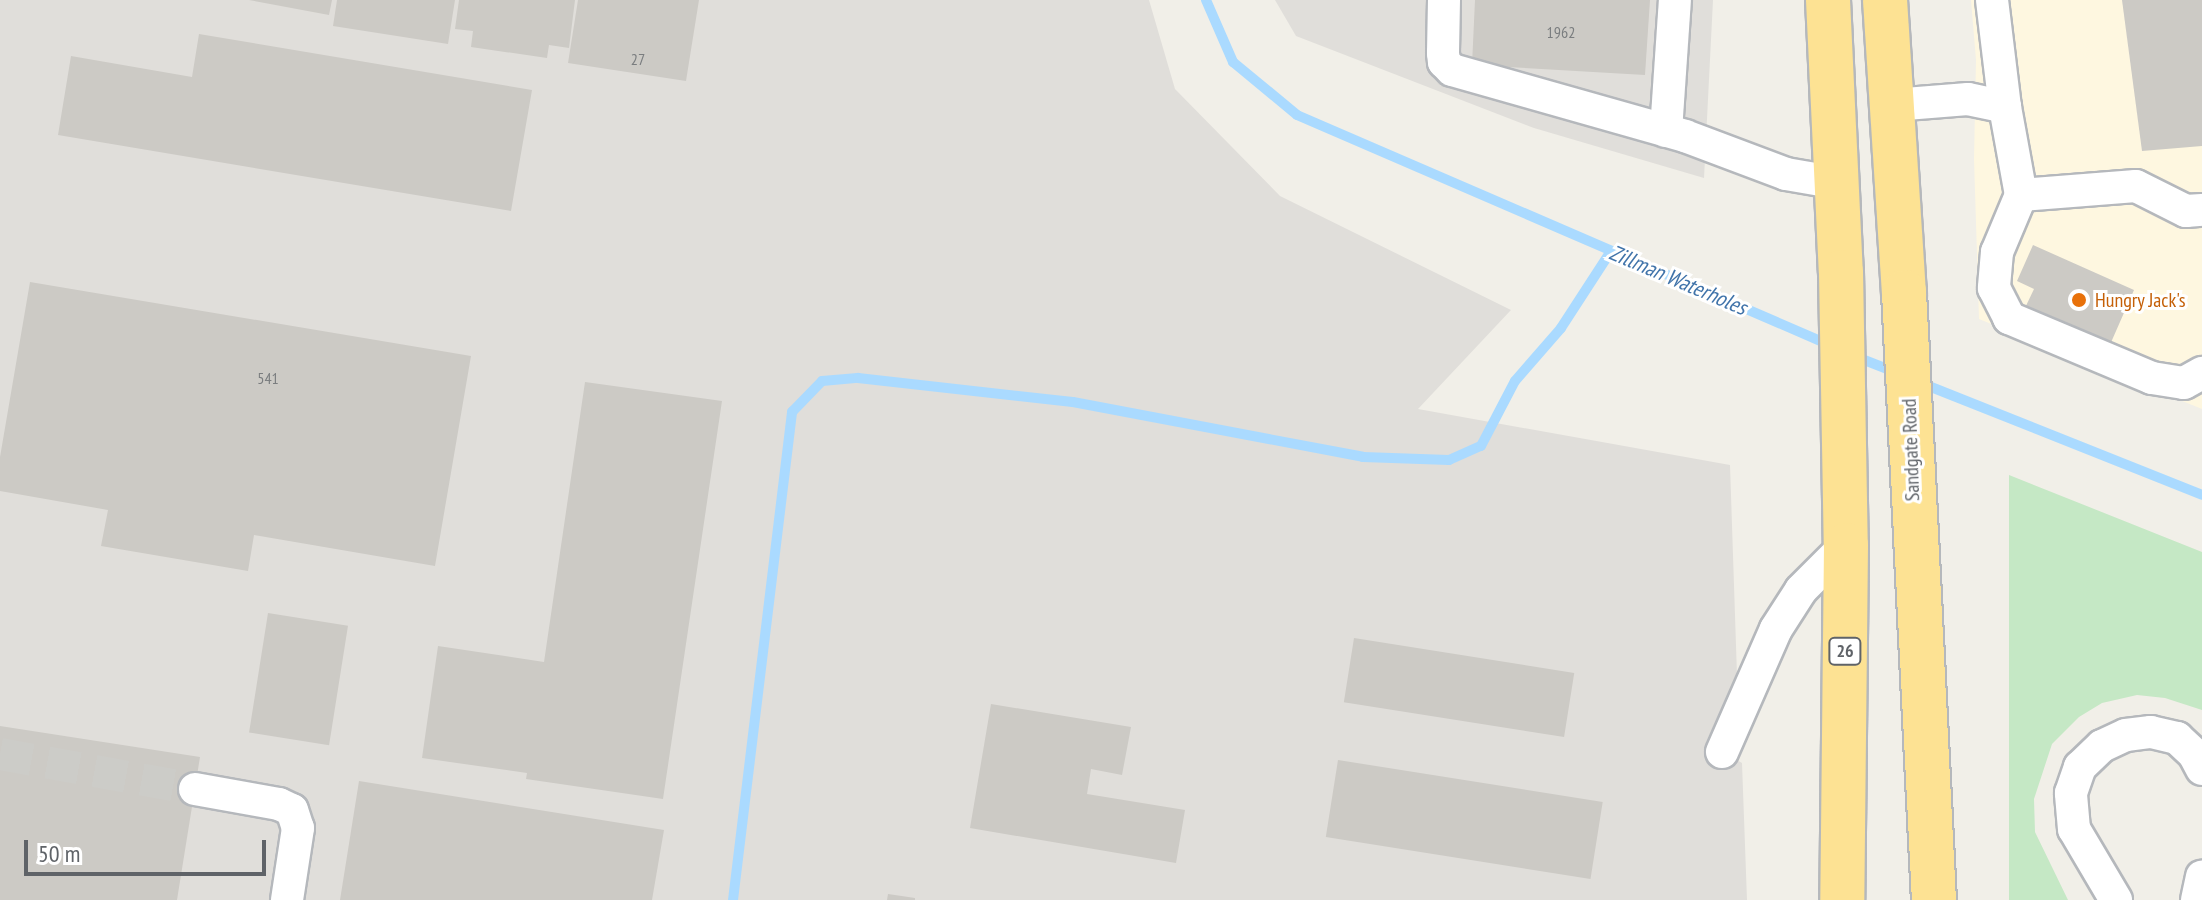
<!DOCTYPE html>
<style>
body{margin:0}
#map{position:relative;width:2202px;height:900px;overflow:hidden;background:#f1efe8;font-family:"PT Sans Narrow",sans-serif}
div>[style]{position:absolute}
.commercial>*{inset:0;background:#fef7e0}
.industrial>*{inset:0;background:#e0deda}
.green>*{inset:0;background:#c5e8c5}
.stream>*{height:10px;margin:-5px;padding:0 5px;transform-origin:5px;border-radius:5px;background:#aadaff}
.building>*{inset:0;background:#cccac5;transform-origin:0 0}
.minor-tunnel>*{height:32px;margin-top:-16px;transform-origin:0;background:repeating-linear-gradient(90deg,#ccccc8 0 32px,transparent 0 48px)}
.roads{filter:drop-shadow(2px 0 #b5b8bc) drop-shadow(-2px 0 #b5b8bc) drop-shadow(0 2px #b5b8bc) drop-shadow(0 -2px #b5b8bc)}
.minor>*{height:32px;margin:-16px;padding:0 16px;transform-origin:16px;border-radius:16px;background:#fff}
.highway>*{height:44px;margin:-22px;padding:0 22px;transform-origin:22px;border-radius:22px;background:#fde293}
.dots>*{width:22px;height:22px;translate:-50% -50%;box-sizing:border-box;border:4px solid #fff;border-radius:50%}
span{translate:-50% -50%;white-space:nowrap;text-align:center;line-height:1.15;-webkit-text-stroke:6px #fff;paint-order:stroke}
.number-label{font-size:16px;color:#7a7d7f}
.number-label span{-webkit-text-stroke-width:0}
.shield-label span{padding:2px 6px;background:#fff;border:2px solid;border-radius:6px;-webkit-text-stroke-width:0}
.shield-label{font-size:18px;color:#5f6368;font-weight:700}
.food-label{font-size:20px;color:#c56008}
.left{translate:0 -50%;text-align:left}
.street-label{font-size:20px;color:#5f6368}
.water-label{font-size:22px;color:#4174aa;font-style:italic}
.scale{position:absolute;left:24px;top:840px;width:242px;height:36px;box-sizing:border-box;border:4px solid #5f6368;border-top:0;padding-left:10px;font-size:24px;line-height:28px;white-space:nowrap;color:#5f6368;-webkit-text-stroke:6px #fff;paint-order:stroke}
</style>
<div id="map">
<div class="commercial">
<div style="clip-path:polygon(1971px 0,2202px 0,2202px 409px,1979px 319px,1974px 159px,1976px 60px)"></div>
</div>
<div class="industrial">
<div style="clip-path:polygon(0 0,1149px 0,1175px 89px,1280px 196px,1511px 310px,1418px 409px,1730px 465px,1737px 675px,1706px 742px,1742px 763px,1747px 900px,0 900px)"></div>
<div style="clip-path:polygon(1275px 0,1713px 0,1704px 178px,1534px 128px,1296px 36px)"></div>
</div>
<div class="green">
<div style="clip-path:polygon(2009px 475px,2202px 552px,2202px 710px,2165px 698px,2137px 695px,2102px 703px,2079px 717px,2052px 744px,2034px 799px,2035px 832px,2068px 900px,2009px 900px)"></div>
</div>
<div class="stream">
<div style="left:1206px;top:0;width:68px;rotate:66.5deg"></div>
<div style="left:1233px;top:62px;width:83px;rotate:39.6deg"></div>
<div style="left:1297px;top:115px;width:583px;rotate:23.35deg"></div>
<div style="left:1854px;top:356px;width:44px;rotate:21.3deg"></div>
<div style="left:1921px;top:383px;width:302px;rotate:21.7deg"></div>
<div style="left:733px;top:900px;width:492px;rotate:-83.1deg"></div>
<div style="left:792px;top:412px;width:43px;rotate:-45.9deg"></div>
<div style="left:822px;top:381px;width:36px;rotate:-5deg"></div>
<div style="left:858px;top:378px;width:216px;rotate:6.4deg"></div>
<div style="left:1073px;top:402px;width:295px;rotate:10.7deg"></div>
<div style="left:1363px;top:457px;width:86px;rotate:2deg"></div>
<div style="left:1449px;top:460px;width:35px;rotate:-24deg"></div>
<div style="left:1481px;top:446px;width:73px;rotate:-62.4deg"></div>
<div style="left:1515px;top:381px;width:70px;rotate:-49deg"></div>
<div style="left:1561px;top:328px;width:92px;rotate:-57deg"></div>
</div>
<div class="building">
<div style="clip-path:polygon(249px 0,332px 0,329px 15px)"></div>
<div style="clip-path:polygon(337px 0,455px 0,448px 44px,333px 26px)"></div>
<div style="clip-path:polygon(459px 0,575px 0,569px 48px,549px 45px,547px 58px,471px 47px,473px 31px,455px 29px)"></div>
<div style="clip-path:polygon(578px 0,699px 0,686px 81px,568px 63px)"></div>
<div style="clip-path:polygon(1475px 0,1650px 0,1645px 75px,1472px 65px)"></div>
<div style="clip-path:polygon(2122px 0,2202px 0,2202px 146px,2142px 151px)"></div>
<div style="clip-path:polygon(199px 34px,532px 90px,511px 211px,58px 135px,71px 56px,192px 77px)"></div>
<div style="clip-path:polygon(2033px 245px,2134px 290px,2109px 347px,2024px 310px,2034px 289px,2017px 281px)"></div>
<div style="clip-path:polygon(30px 282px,471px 356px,435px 566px,254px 535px,248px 571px,101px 546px,108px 510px,0 491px,0 457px)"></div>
<div style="clip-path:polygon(585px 382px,722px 401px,663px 799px,526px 779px,527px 773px,422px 758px,438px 646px,544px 662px)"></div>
<div style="left:268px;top:613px;width:81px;height:121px;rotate:9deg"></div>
<div style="left:1354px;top:638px;width:223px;height:65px;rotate:9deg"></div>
<div style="clip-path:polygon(991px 704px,1131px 727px,1122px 775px,1091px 769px,1087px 794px,1185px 810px,1176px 863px,970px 828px)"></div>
<div style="clip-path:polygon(0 726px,200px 757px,177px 900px,0 900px)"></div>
<div style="left:1338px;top:760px;width:268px;height:78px;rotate:9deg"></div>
<div style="clip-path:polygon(359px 781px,664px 830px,652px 900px,340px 900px)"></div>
<div style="clip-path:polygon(888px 894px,915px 898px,915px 900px,887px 900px)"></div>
</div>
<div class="minor-tunnel">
<div style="left:0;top:754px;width:198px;rotate:10.2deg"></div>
</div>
<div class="roads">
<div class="minor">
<div style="left:1444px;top:0;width:53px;rotate:91.1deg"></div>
<div style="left:1443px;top:53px;width:9px;rotate:84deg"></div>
<div style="left:1444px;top:62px;width:11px;rotate:45deg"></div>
<div style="left:1452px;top:70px;width:242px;rotate:15.8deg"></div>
<div style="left:1685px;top:136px;width:108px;rotate:20.6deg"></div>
<div style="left:1786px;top:174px;width:53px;rotate:9.8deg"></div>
<div style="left:1992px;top:0;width:108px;rotate:83.1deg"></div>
<div style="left:2005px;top:107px;width:89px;rotate:79.7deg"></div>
<div style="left:2021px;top:195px;width:62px;rotate:112.8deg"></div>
<div style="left:1997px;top:252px;width:36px;rotate:95deg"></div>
<div style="left:1994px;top:288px;width:34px;rotate:63deg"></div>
<div style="left:2009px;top:318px;width:155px;rotate:22.8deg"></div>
<div style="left:2152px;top:378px;width:32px;rotate:9deg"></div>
<div style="left:2184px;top:383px;width:21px;rotate:-29deg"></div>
<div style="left:1893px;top:105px;width:75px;rotate:-4.6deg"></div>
<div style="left:1968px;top:99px;width:38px;rotate:12deg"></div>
<div style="left:1666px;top:131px;width:131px;rotate:-86.1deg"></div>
<div style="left:2021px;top:195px;width:115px;rotate:-4.5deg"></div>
<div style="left:2136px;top:186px;width:56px;rotate:26.6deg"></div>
<div style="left:2186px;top:211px;width:16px;rotate:-4deg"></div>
<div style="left:1722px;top:752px;width:134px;rotate:-66.3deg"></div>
<div style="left:1776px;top:629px;width:46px;rotate:-57.3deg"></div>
<div style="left:1801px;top:590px;width:64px;rotate:-45deg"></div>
<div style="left:195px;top:789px;width:85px;rotate:10.1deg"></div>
<div style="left:279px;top:804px;width:14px;rotate:25deg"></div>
<div style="left:292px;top:810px;width:19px;rotate:72deg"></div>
<div style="left:298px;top:828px;width:73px;rotate:98.7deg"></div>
<div style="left:2116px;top:900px;width:82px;rotate:-120.6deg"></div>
<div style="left:2074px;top:829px;width:36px;rotate:-95deg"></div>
<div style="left:2071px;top:793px;width:28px;rotate:-71deg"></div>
<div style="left:2080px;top:767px;width:30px;rotate:-44deg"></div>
<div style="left:2102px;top:746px;width:26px;rotate:-25deg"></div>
<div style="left:2126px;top:735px;width:25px;rotate:-7deg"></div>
<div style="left:2151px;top:732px;width:27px;rotate:13deg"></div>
<div style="left:2177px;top:738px;width:23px;rotate:43deg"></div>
<div style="left:2194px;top:754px;width:17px;rotate:62deg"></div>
<div style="left:2197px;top:900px;width:24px;rotate:-78deg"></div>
</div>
<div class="highway">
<div style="left:1828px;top:0;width:272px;rotate:87.3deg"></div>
<div style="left:1841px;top:272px;width:273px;rotate:89deg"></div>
<div style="left:1846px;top:545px;width:355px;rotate:90.6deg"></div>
<div style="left:1885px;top:0;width:293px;rotate:86.3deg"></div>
<div style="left:1904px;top:292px;width:609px;rotate:87.18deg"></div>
</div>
</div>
<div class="dots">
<div style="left:2079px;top:300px;background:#e8710a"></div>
</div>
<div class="number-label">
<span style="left:1561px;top:32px">1962</span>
<span style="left:638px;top:59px">27</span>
<span style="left:268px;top:378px">541</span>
</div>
<div class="shield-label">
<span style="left:1845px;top:651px">26</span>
</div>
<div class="food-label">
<span class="left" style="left:2095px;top:300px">Hungry Jack's</span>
</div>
<div class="street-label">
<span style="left:1911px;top:450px;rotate:-92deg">Sandgate Road</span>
</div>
<div class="water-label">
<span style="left:1678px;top:280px;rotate:23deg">Zillman Waterholes</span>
</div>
<div class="scale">50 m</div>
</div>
